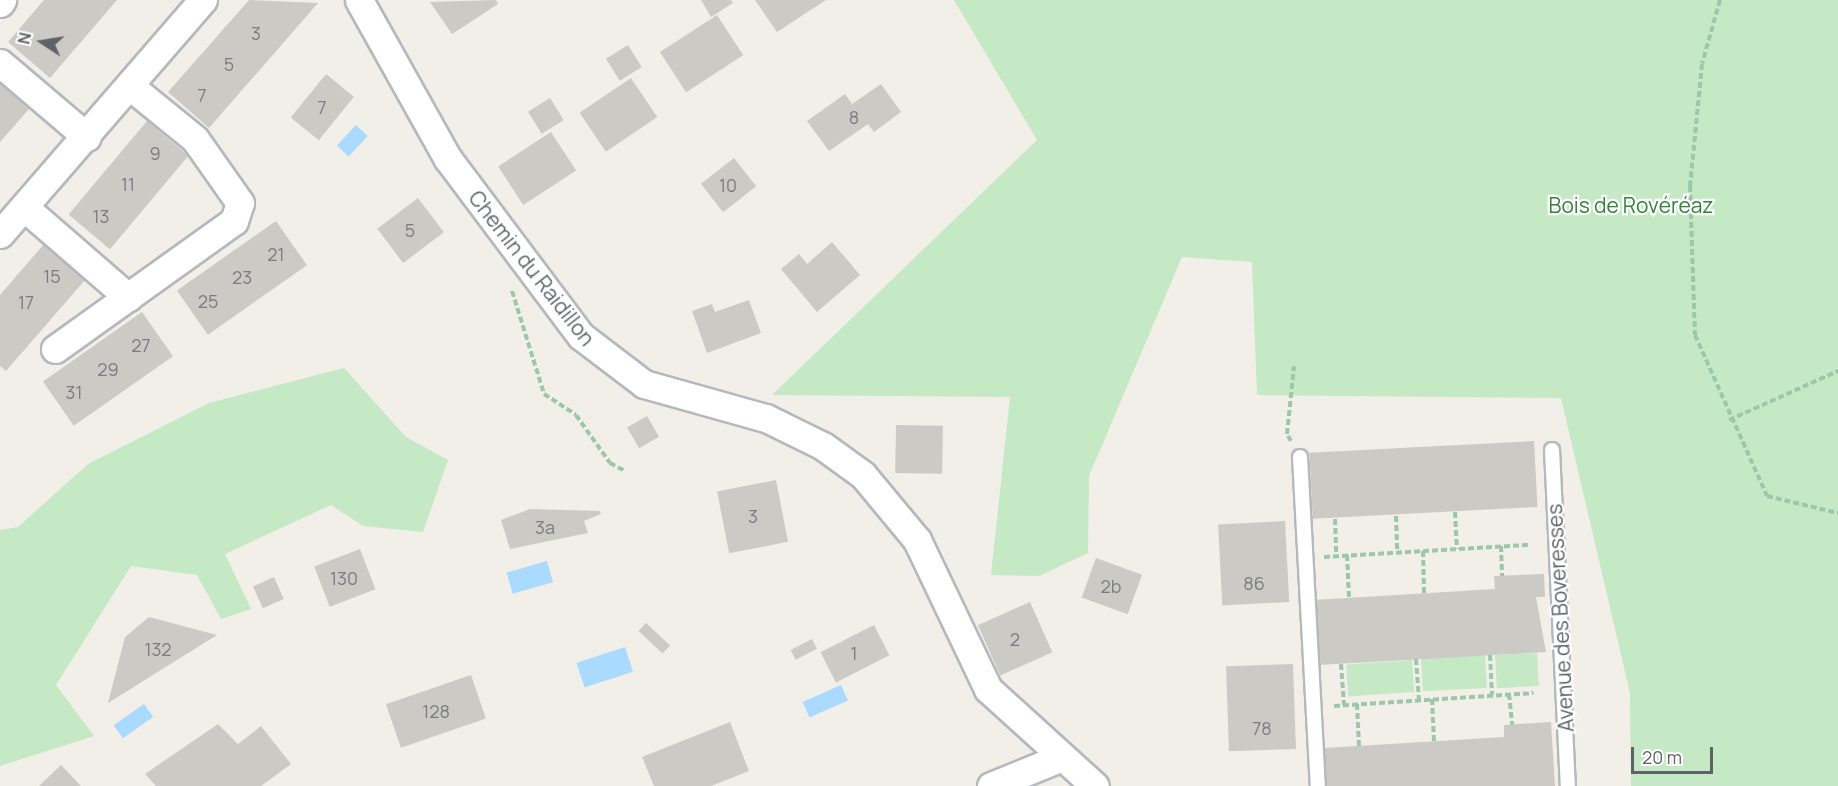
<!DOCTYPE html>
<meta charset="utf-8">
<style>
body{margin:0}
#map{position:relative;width:1838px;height:786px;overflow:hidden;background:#f1efe8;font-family:Manrope,sans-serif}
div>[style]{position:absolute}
.green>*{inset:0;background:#c5e8c5;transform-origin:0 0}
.water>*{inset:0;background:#aadaff;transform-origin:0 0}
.building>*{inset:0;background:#cccac5;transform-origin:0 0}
.path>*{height:4px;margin-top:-2px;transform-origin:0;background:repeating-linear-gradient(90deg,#9cc7a9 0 6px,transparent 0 9px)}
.roads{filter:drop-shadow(2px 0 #b5b8bc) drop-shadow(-2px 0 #b5b8bc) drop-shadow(0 2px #b5b8bc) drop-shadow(0 -2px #b5b8bc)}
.service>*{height:14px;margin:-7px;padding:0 7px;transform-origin:7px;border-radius:7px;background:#fff}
.minor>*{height:27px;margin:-13.5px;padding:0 13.5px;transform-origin:13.5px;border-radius:13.5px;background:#fff}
span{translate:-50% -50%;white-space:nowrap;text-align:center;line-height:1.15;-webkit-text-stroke:4.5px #fff;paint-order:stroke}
.number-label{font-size:18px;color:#7a7d7f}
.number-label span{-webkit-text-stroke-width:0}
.park-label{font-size:21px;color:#348238}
.street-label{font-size:21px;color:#5f6368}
.north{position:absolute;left:12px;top:12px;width:60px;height:60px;-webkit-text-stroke:4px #fff;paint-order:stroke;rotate:282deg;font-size:16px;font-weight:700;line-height:24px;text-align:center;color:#5f6368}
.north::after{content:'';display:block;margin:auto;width:21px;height:27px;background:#5f6368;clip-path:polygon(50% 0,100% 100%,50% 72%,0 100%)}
.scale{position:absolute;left:1631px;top:747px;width:82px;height:27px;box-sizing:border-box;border:3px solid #5f6368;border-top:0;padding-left:8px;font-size:18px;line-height:21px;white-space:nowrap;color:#5f6368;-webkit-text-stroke:4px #fff;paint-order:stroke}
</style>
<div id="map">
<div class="green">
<div style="clip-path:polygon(954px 0,1838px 0,1838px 786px,1631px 786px,1630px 693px,1561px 398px,1257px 395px,1252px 262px,1182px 257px,1089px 476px,1088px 553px,1039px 576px,991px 575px,1010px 397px,772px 395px,1037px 140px)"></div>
<div style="clip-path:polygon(344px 368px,406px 437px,448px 460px,423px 532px,363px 526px,331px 505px,225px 554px,251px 609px,221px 619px,197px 575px,131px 566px,56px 685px,94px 736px,0 766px,0 530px,18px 527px,88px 464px,209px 403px)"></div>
<div style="left:1537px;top:653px;width:33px;height:42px;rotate:87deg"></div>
<div style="left:1485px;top:655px;width:33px;height:64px;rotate:87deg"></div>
<div style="left:1412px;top:660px;width:32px;height:66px;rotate:86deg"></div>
</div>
<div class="water">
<div style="left:356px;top:125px;width:16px;height:28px;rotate:43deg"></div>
<div style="left:547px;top:561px;width:22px;height:42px;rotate:74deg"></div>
<div style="left:625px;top:647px;width:26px;height:51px;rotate:72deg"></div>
<div style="left:841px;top:685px;width:17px;height:42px;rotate:66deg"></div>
<div style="left:144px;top:704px;width:16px;height:37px;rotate:55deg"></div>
</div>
<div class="building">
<div style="clip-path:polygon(44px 0,117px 0,50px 78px,8px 42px)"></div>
<div style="clip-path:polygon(249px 0,318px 3px,209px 128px,168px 92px)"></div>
<div style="clip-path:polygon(496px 0,498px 4px,452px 34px,430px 2px)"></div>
<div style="clip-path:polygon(701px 0,731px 0,733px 3px,711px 17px)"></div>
<div style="clip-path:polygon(755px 0,826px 0,777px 32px)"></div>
<div style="left:717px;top:15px;width:48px;height:68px;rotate:57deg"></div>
<div style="left:628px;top:45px;width:26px;height:26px;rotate:58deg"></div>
<div style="left:326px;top:74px;width:36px;height:56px;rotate:39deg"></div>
<div style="left:631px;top:78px;width:47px;height:62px;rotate:56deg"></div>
<div style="clip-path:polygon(0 84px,29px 109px,0 142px)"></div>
<div style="clip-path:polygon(881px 84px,901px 112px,874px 132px,868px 124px,829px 151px,807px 121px,845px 94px,852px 104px)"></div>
<div style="left:550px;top:98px;width:26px;height:26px;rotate:58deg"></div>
<div style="left:147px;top:121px;width:54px;height:122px;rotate:40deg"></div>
<div style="left:551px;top:132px;width:46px;height:63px;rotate:57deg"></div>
<div style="left:734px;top:158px;width:36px;height:42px;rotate:52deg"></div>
<div style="left:418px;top:198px;width:43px;height:51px;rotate:53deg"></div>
<div style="left:276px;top:221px;width:54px;height:121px;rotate:55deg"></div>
<div style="clip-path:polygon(832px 242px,860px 275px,817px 312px,781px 269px,799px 254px,807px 264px)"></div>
<div style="clip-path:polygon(44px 244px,85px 280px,6px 371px,0 366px,0 295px)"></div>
<div style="clip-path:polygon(749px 300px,761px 333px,707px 353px,692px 311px,712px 304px,715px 312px)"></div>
<div style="left:142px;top:312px;width:54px;height:121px;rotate:55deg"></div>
<div style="left:647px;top:416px;width:24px;height:23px;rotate:60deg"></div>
<div style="left:896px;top:425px;width:47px;height:48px;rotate:1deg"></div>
<div style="left:1534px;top:441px;width:66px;height:225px;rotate:87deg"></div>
<div style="left:776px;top:480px;width:63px;height:60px;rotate:79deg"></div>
<div style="clip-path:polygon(530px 509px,600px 511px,601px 514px,584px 521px,588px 533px,510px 549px,501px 520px)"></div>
<div style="left:1285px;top:521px;width:81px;height:67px;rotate:87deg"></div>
<div style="left:360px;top:549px;width:43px;height:49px;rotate:69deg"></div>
<div style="left:1096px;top:558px;width:49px;height:42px;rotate:20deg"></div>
<div style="clip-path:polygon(1544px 574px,1545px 597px,1536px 597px,1546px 652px,1318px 665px,1314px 600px,1495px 589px,1494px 576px)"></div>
<div style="left:274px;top:577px;width:24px;height:23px;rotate:66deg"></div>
<div style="left:1030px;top:602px;width:55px;height:57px;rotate:66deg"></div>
<div style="clip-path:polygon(149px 617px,217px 635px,108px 703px,125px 637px)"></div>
<div style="left:646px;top:623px;width:33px;height:11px;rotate:43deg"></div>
<div style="left:874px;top:625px;width:34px;height:60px;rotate:63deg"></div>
<div style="left:812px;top:639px;width:11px;height:24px;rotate:63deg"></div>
<div style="left:1293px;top:664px;width:85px;height:67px;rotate:88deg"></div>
<div style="left:471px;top:675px;width:46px;height:90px;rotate:71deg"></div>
<div style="clip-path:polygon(730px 722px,749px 771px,711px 786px,654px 786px,642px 757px)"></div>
<div style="clip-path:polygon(1551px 722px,1555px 786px,1326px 786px,1324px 748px,1504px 737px,1504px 725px)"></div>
<div style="clip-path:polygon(218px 724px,238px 744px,261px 726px,291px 764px,261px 786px,156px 786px,145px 774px)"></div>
<div style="clip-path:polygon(61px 765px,81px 786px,39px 786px)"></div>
</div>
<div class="path">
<div style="left:1720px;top:0;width:66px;rotate:105.7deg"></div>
<div style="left:1702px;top:64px;width:123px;rotate:95.6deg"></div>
<div style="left:1690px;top:186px;width:149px;rotate:88.1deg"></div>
<div style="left:1695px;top:335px;width:176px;rotate:65.9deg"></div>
<div style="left:1767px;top:496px;width:73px;rotate:13.5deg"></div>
<div style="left:512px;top:291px;width:108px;rotate:72.7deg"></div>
<div style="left:544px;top:394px;width:38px;rotate:33deg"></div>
<div style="left:576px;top:415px;width:59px;rotate:54.7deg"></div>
<div style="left:610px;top:463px;width:17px;rotate:28deg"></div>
<div style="left:1729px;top:420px;width:120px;rotate:-24.2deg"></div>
<div style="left:1291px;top:441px;width:8px;rotate:-120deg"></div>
<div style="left:1287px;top:434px;width:68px;rotate:-84.1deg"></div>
<div style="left:1455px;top:512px;width:37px;rotate:87deg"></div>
<div style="left:1396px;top:516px;width:36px;rotate:88deg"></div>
<div style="left:1335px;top:519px;width:37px;rotate:88deg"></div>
<div style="left:1501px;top:546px;width:30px;rotate:88deg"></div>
<div style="left:1423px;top:551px;width:42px;rotate:88.6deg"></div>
<div style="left:1347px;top:555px;width:42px;rotate:87.3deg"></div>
<div style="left:1324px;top:557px;width:205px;rotate:-3.4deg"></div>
<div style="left:1490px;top:655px;width:40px;rotate:87.1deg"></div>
<div style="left:1416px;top:659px;width:41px;rotate:85.8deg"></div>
<div style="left:1341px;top:664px;width:41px;rotate:85.8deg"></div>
<div style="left:1509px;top:694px;width:31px;rotate:84deg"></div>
<div style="left:1432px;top:699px;width:43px;rotate:87.3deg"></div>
<div style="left:1357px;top:704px;width:42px;rotate:87.3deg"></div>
<div style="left:1334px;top:706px;width:200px;rotate:-3.7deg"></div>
</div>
<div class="roads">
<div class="service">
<div style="left:1552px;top:450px;width:336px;rotate:87.3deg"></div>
<div style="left:1300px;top:457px;width:329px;rotate:86.9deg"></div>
</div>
<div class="minor">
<div style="left:359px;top:0;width:182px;rotate:60.8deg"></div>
<div style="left:448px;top:159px;width:221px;rotate:53.1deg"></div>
<div style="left:581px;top:336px;width:79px;rotate:37.3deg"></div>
<div style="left:644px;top:384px;width:127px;rotate:15.6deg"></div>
<div style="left:766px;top:418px;width:64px;rotate:26.2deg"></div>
<div style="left:823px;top:446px;width:49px;rotate:35.9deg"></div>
<div style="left:863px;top:475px;width:85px;rotate:50.3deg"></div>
<div style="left:917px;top:540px;width:165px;rotate:64.5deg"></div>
<div style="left:988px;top:689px;width:144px;rotate:42.2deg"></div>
<div style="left:0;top:3px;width:4px;rotate:-56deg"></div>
<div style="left:0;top:63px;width:114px;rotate:40.4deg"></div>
<div style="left:24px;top:207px;width:138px;rotate:40.9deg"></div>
<div style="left:0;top:234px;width:310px;rotate:-49.1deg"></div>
<div style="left:55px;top:349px;width:220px;rotate:-35.6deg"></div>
<div style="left:234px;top:221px;width:19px;rotate:-72deg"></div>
<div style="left:240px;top:203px;width:78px;rotate:-125.1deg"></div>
<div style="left:195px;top:139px;width:82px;rotate:-140.9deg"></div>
<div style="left:991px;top:786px;width:77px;rotate:-22.2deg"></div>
</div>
</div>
<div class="number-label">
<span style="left:256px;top:33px">3</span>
<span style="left:229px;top:64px">5</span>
<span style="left:202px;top:95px">7</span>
<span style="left:322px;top:107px">7</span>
<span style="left:854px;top:117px">8</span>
<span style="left:155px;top:153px">9</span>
<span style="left:128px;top:184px">11</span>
<span style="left:728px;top:185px">10</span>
<span style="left:101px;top:216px">13</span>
<span style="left:410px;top:230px">5</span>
<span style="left:276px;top:254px">21</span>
<span style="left:52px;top:276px">15</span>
<span style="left:242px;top:277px">23</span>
<span style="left:208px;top:301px">25</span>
<span style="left:26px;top:302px">17</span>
<span style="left:141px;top:345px">27</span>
<span style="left:108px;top:369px">29</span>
<span style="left:74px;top:392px">31</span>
<span style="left:753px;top:516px">3</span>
<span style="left:545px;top:527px">3a</span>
<span style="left:344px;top:578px">130</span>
<span style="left:1254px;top:583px">86</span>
<span style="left:1111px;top:586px">2b</span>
<span style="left:1015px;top:639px">2</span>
<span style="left:158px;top:649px">132</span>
<span style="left:854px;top:653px">1</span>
<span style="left:436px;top:711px">128</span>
<span style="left:1262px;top:728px">78</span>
</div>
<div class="park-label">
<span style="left:1631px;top:205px">Bois de Rovéréaz</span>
</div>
<div class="street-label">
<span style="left:532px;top:268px;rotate:52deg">Chemin du Raidillon</span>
<span style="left:1560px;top:618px;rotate:-93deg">Avenue des Boveresses</span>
</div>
<div class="north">N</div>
<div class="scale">20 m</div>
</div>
